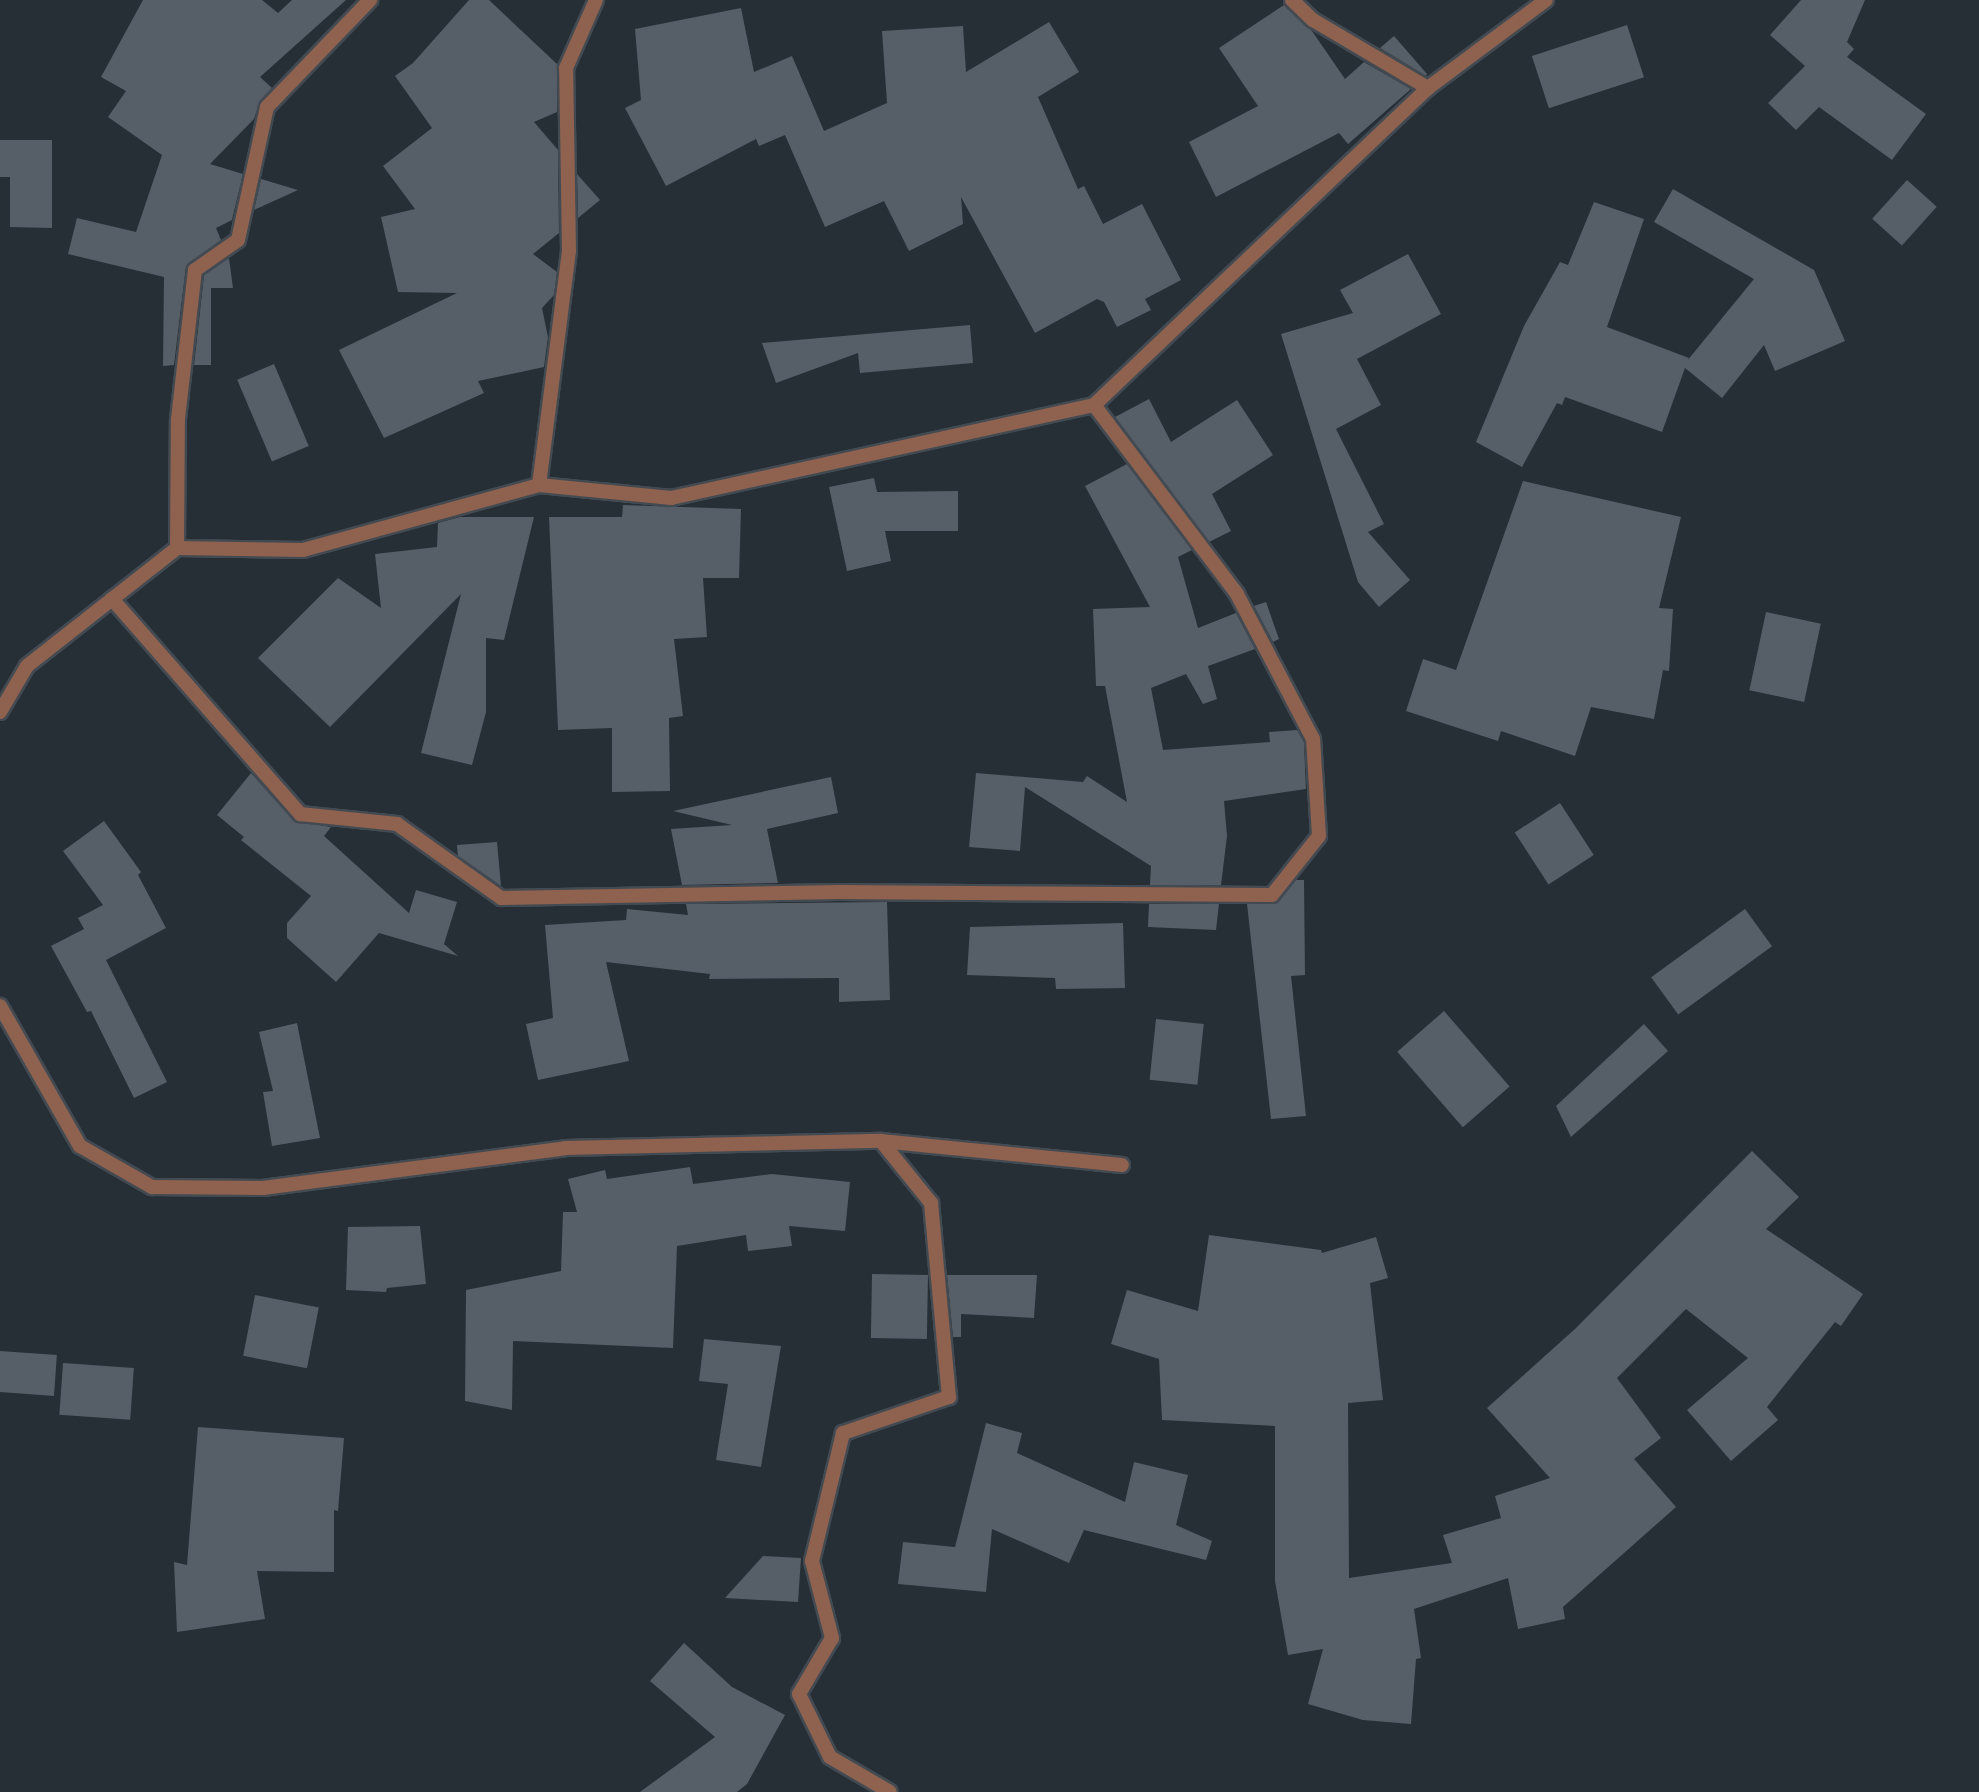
<!DOCTYPE html>
<style>
body{margin:0}
#map{position:relative;width:1979px;height:1792px;overflow:hidden;background:#262e36;font-family:"Space Grotesk",sans-serif}
div>[style]{position:absolute}
.building>*{inset:0;background:#565e67;transform-origin:0 0}
.roads{filter:drop-shadow(2px 0 #434a52) drop-shadow(-2px 0 #434a52) drop-shadow(0 2px #434a52) drop-shadow(0 -2px #434a52)}
.minor>*{height:14px;margin:-7px;padding:0 7px;transform-origin:7px;border-radius:7px;background:#8e624e}
span{translate:-50% -50%;white-space:nowrap;text-align:center;line-height:1.15;-webkit-text-stroke:6px #1d242b;paint-order:stroke}
</style>
<div id="map">
<div class="building">
<div style="clip-path:polygon(143px 0,262px 0,278px 13px,292px 0,346px 0,260px 77px,272px 88px,260px 101px,254px 119px,210px 164px,243px 174px,232px 220px,216px 228px,221px 240px,186px 266px,174px 365px,163px 366px,164px 277px,68px 254px,77px 218px,136px 232px,162px 155px,108px 117px,126px 91px,101px 77px)"></div>
<div style="clip-path:polygon(469px 0,489px 0,557px 64px,557px 112px,534px 122px,558px 150px,559px 233px,533px 254px,557px 272px,554px 295px,542px 308px,548px 337px,544px 367px,478px 381px,484px 393px,384px 438px,339px 350px,457px 293px,398px 292px,381px 217px,415px 209px,383px 166px,432px 128px,395px 76px,413px 63px)"></div>
<div style="clip-path:polygon(1801px 0,1865px 0,1847px 42px,1854px 49px,1847px 57px,1926px 114px,1892px 160px,1819px 107px,1796px 130px,1768px 103px,1805px 66px,1770px 35px)"></div>
<div style="clip-path:polygon(1284px 5px,1312px 31px,1345px 79px,1364px 62px,1411px 89px,1348px 144px,1339px 133px,1216px 197px,1189px 142px,1258px 106px,1219px 48px)"></div>
<div style="clip-path:polygon(741px 8px,754px 72px,792px 56px,824px 131px,887px 103px,882px 31px,963px 26px,966px 72px,1049px 22px,1079px 72px,1038px 97px,1078px 189px,1084px 186px,1103px 224px,1142px 204px,1181px 280px,1145px 299px,1151px 310px,1117px 327px,1104px 302px,1097px 299px,1035px 333px,961px 197px,963px 224px,909px 251px,884px 201px,825px 227px,785px 135px,759px 146px,756px 139px,666px 186px,625px 108px,641px 100px,635px 29px)"></div>
<div style="left:1627px;top:25px;width:55px;height:100px;rotate:72deg"></div>
<div style="clip-path:polygon(1394px 36px,1427px 74px,1426px 76px,1380px 48px)"></div>
<div style="clip-path:polygon(0 140px,52px 140px,52px 228px,10px 227px,10px 177px,0 177px)"></div>
<div style="clip-path:polygon(577px 174px,600px 200px,578px 218px)"></div>
<div style="clip-path:polygon(261px 179px,298px 190px,254px 210px)"></div>
<div style="left:1907px;top:180px;width:40px;height:52px;rotate:42deg"></div>
<div style="clip-path:polygon(1673px 189px,1814px 270px,1845px 341px,1775px 371px,1764px 345px,1722px 398px,1685px 368px,1662px 432px,1565px 397px,1562px 405px,1557px 403px,1522px 467px,1476px 442px,1524px 326px,1560px 262px,1568px 265px,1594px 202px,1644px 219px,1607px 327px,1689px 358px,1687px 361px,1754px 279px,1654px 222px)"></div>
<div style="clip-path:polygon(1408px 254px,1441px 314px,1357px 359px,1381px 405px,1336px 429px,1384px 524px,1368px 532px,1410px 580px,1379px 607px,1358px 582px,1281px 334px,1353px 313px,1340px 290px)"></div>
<div style="clip-path:polygon(229px 258px,233px 288px,211px 288px,211px 365px,194px 365px,204px 275px)"></div>
<div style="clip-path:polygon(970px 325px,973px 363px,860px 373px,858px 353px,776px 383px,762px 343px)"></div>
<div style="left:274px;top:364px;width:89px;height:40px;rotate:67deg"></div>
<div style="clip-path:polygon(1149px 399px,1171px 442px,1237px 400px,1273px 455px,1212px 494px,1231px 531px,1209px 542px,1115px 417px)"></div>
<div style="clip-path:polygon(1127px 464px,1192px 550px,1178px 557px,1198px 628px,1236px 613px,1255px 649px,1208px 666px,1217px 699px,1203px 704px,1186px 674px,1151px 688px,1163px 750px,1270px 742px,1269px 732px,1297px 730px,1304px 742px,1306px 789px,1224px 801px,1227px 836px,1221px 885px,1150px 885px,1151px 866px,1025px 787px,1020px 851px,969px 847px,976px 773px,1083px 782px,1087px 776px,1127px 802px,1105px 686px,1096px 686px,1093px 609px,1150px 607px,1085px 486px)"></div>
<div style="clip-path:polygon(874px 478px,877px 492px,958px 491px,958px 531px,885px 531px,891px 561px,847px 571px,829px 487px)"></div>
<div style="clip-path:polygon(1523px 481px,1681px 517px,1659px 608px,1673px 609px,1669px 671px,1663px 670px,1654px 719px,1591px 707px,1575px 756px,1501px 731px,1498px 741px,1406px 711px,1423px 659px,1456px 670px)"></div>
<div style="clip-path:polygon(623px 505px,741px 509px,739px 578px,703px 578px,707px 637px,674px 639px,683px 716px,669px 718px,670px 791px,612px 792px,612px 728px,558px 730px,549px 517px,622px 517px)"></div>
<div style="clip-path:polygon(460px 517px,534px 517px,504px 640px,486px 638px,486px 712px,472px 765px,421px 753px,461px 594px,330px 727px,258px 658px,338px 578px,381px 608px,375px 554px,437px 547px,438px 523px)"></div>
<div style="clip-path:polygon(1266px 602px,1279px 639px,1273px 642px,1254px 606px)"></div>
<div style="left:1766px;top:612px;width:56px;height:80px;rotate:12deg"></div>
<div style="clip-path:polygon(251px 773px,294px 821px,331px 827px,324px 836px,409px 913px,416px 890px,457px 902px,444px 944px,458px 956px,379px 933px,336px 982px,287px 938px,287px 923px,311px 896px,241px 840px,244px 837px,217px 815px)"></div>
<div style="clip-path:polygon(831px 777px,838px 813px,767px 829px,778px 883px,682px 885px,671px 829px,732px 825px,673px 811px)"></div>
<div style="left:1560px;top:803px;width:62px;height:54px;rotate:57deg"></div>
<div style="clip-path:polygon(104px 821px,141px 872px,138px 875px,166px 928px,106px 960px,167px 1082px,134px 1098px,91px 1011px,87px 1012px,51px 946px,84px 929px,78px 918px,103px 905px,63px 851px)"></div>
<div style="clip-path:polygon(497px 842px,501px 886px,458px 856px,457px 845px)"></div>
<div style="clip-path:polygon(1296px 880px,1304px 880px,1305px 975px,1291px 976px,1306px 1116px,1271px 1119px,1247px 904px,1277px 903px)"></div>
<div style="clip-path:polygon(887px 902px,890px 1000px,839px 1002px,839px 978px,709px 979px,710px 974px,606px 962px,629px 1061px,538px 1080px,526px 1024px,553px 1018px,545px 925px,626px 920px,627px 909px,688px 915px,686px 904px)"></div>
<div style="clip-path:polygon(1149px 904px,1219px 904px,1216px 930px,1148px 927px)"></div>
<div style="left:1745px;top:909px;width:46px;height:116px;rotate:54deg"></div>
<div style="clip-path:polygon(1123px 923px,1125px 988px,1056px 989px,1055px 978px,967px 975px,970px 927px)"></div>
<div style="left:1444px;top:1011px;width:100px;height:62px;rotate:49deg"></div>
<div style="left:1156px;top:1019px;width:48px;height:61px;rotate:6deg"></div>
<div style="clip-path:polygon(297px 1023px,320px 1138px,272px 1146px,263px 1092px,273px 1091px,259px 1032px)"></div>
<div style="clip-path:polygon(1644px 1024px,1668px 1051px,1571px 1137px,1556px 1106px)"></div>
<div style="clip-path:polygon(1752px 1151px,1799px 1197px,1766px 1229px,1863px 1294px,1841px 1326px,1835px 1322px,1767px 1407px,1778px 1420px,1731px 1461px,1687px 1410px,1748px 1358px,1686px 1309px,1617px 1378px,1661px 1438px,1634px 1459px,1676px 1507px,1563px 1607px,1565px 1619px,1518px 1629px,1508px 1578px,1414px 1609px,1421px 1658px,1416px 1659px,1411px 1724px,1363px 1720px,1308px 1704px,1323px 1649px,1288px 1655px,1275px 1581px,1275px 1426px,1162px 1420px,1159px 1359px,1111px 1344px,1127px 1290px,1198px 1311px,1209px 1235px,1321px 1250px,1322px 1253px,1376px 1237px,1388px 1278px,1370px 1283px,1383px 1400px,1348px 1403px,1349px 1578px,1452px 1563px,1443px 1535px,1501px 1518px,1495px 1496px,1550px 1478px,1487px 1408px,1576px 1328px)"></div>
<div style="clip-path:polygon(690px 1167px,693px 1184px,772px 1174px,850px 1182px,845px 1231px,789px 1226px,792px 1246px,748px 1251px,746px 1235px,677px 1246px,673px 1348px,513px 1341px,512px 1410px,465px 1401px,466px 1290px,561px 1271px,563px 1212px,577px 1212px,568px 1179px,605px 1170px,607px 1179px)"></div>
<div style="clip-path:polygon(420px 1226px,426px 1284px,387px 1288px,386px 1292px,346px 1290px,348px 1227px)"></div>
<div style="left:872px;top:1274px;width:56px;height:64px;rotate:1deg"></div>
<div style="clip-path:polygon(947px 1275px,1037px 1275px,1034px 1318px,961px 1314px,961px 1337px,953px 1337px)"></div>
<div style="left:255px;top:1295px;width:65px;height:62px;rotate:11deg"></div>
<div style="clip-path:polygon(704px 1339px,781px 1346px,761px 1467px,716px 1460px,728px 1384px,699px 1381px)"></div>
<div style="left:0;top:1351px;width:57px;height:41px;rotate:4deg"></div>
<div style="left:63px;top:1363px;width:71px;height:52px;rotate:4deg"></div>
<div style="clip-path:polygon(986px 1423px,1022px 1433px,1017px 1453px,1125px 1502px,1134px 1462px,1188px 1475px,1176px 1525px,1212px 1541px,1206px 1560px,1084px 1530px,1069px 1563px,992px 1529px,986px 1592px,898px 1584px,903px 1542px,955px 1547px)"></div>
<div style="clip-path:polygon(198px 1427px,344px 1438px,338px 1511px,334px 1510px,334px 1572px,257px 1571px,265px 1619px,177px 1632px,174px 1562px,187px 1565px)"></div>
<div style="clip-path:polygon(763px 1556px,801px 1558px,798px 1602px,725px 1598px)"></div>
<div style="clip-path:polygon(684px 1643px,732px 1687px,785px 1715px,747px 1784px,737px 1792px,640px 1792px,715px 1737px,650px 1681px)"></div>
</div>
<div class="roads">
<div class="minor">
<div style="left:1292px;top:0;width:29px;rotate:44deg"></div>
<div style="left:1313px;top:20px;width:134px;rotate:30.6deg"></div>
<div style="left:539px;top:485px;width:236px;rotate:-82.7deg"></div>
<div style="left:569px;top:251px;width:183px;rotate:-90.9deg"></div>
<div style="left:566px;top:68px;width:74px;rotate:-66.2deg"></div>
<div style="left:177px;top:548px;width:129px;rotate:-89.6deg"></div>
<div style="left:178px;top:419px;width:150px;rotate:-83.5deg"></div>
<div style="left:195px;top:270px;width:52px;rotate:-34.9deg"></div>
<div style="left:238px;top:240px;width:136px;rotate:-77.7deg"></div>
<div style="left:267px;top:107px;width:149px;rotate:-46.1deg"></div>
<div style="left:112px;top:599px;width:286px;rotate:48.8deg"></div>
<div style="left:300px;top:814px;width:98px;rotate:5.9deg"></div>
<div style="left:397px;top:824px;width:128px;rotate:35.4deg"></div>
<div style="left:501px;top:898px;width:337px;rotate:-1deg"></div>
<div style="left:838px;top:892px;width:434px;rotate:0.4deg"></div>
<div style="left:1272px;top:895px;width:75px;rotate:-51.5deg"></div>
<div style="left:1319px;top:836px;width:97px;rotate:-93.5deg"></div>
<div style="left:1313px;top:739px;width:164px;rotate:-117.7deg"></div>
<div style="left:1237px;top:594px;width:237px;rotate:-127.1deg"></div>
<div style="left:0;top:712px;width:53px;rotate:-59.6deg"></div>
<div style="left:27px;top:666px;width:191px;rotate:-38.2deg"></div>
<div style="left:177px;top:548px;width:126px;rotate:0.9deg"></div>
<div style="left:303px;top:550px;width:245px;rotate:-15.4deg"></div>
<div style="left:539px;top:485px;width:133px;rotate:5.6deg"></div>
<div style="left:671px;top:498px;width:433px;rotate:-12.4deg"></div>
<div style="left:1094px;top:405px;width:460px;rotate:-43.5deg"></div>
<div style="left:1428px;top:88px;width:147px;rotate:-36.7deg"></div>
<div style="left:0;top:1006px;width:161px;rotate:60.3deg"></div>
<div style="left:80px;top:1146px;width:83px;rotate:29.7deg"></div>
<div style="left:152px;top:1187px;width:111px;rotate:0.5deg"></div>
<div style="left:263px;top:1188px;width:305px;rotate:-7.5deg"></div>
<div style="left:565px;top:1148px;width:316px;rotate:-1.3deg"></div>
<div style="left:881px;top:1141px;width:242px;rotate:5.7deg"></div>
<div style="left:881px;top:1141px;width:80px;rotate:51.1deg"></div>
<div style="left:931px;top:1203px;width:195px;rotate:84.7deg"></div>
<div style="left:949px;top:1397px;width:112px;rotate:161.2deg"></div>
<div style="left:843px;top:1433px;width:132px;rotate:103.6deg"></div>
<div style="left:812px;top:1561px;width:80px;rotate:75.4deg"></div>
<div style="left:832px;top:1638px;width:65px;rotate:120.5deg"></div>
<div style="left:799px;top:1694px;width:70px;rotate:63.8deg"></div>
<div style="left:830px;top:1757px;width:69px;rotate:30.3deg"></div>
</div>
</div>
</div>
